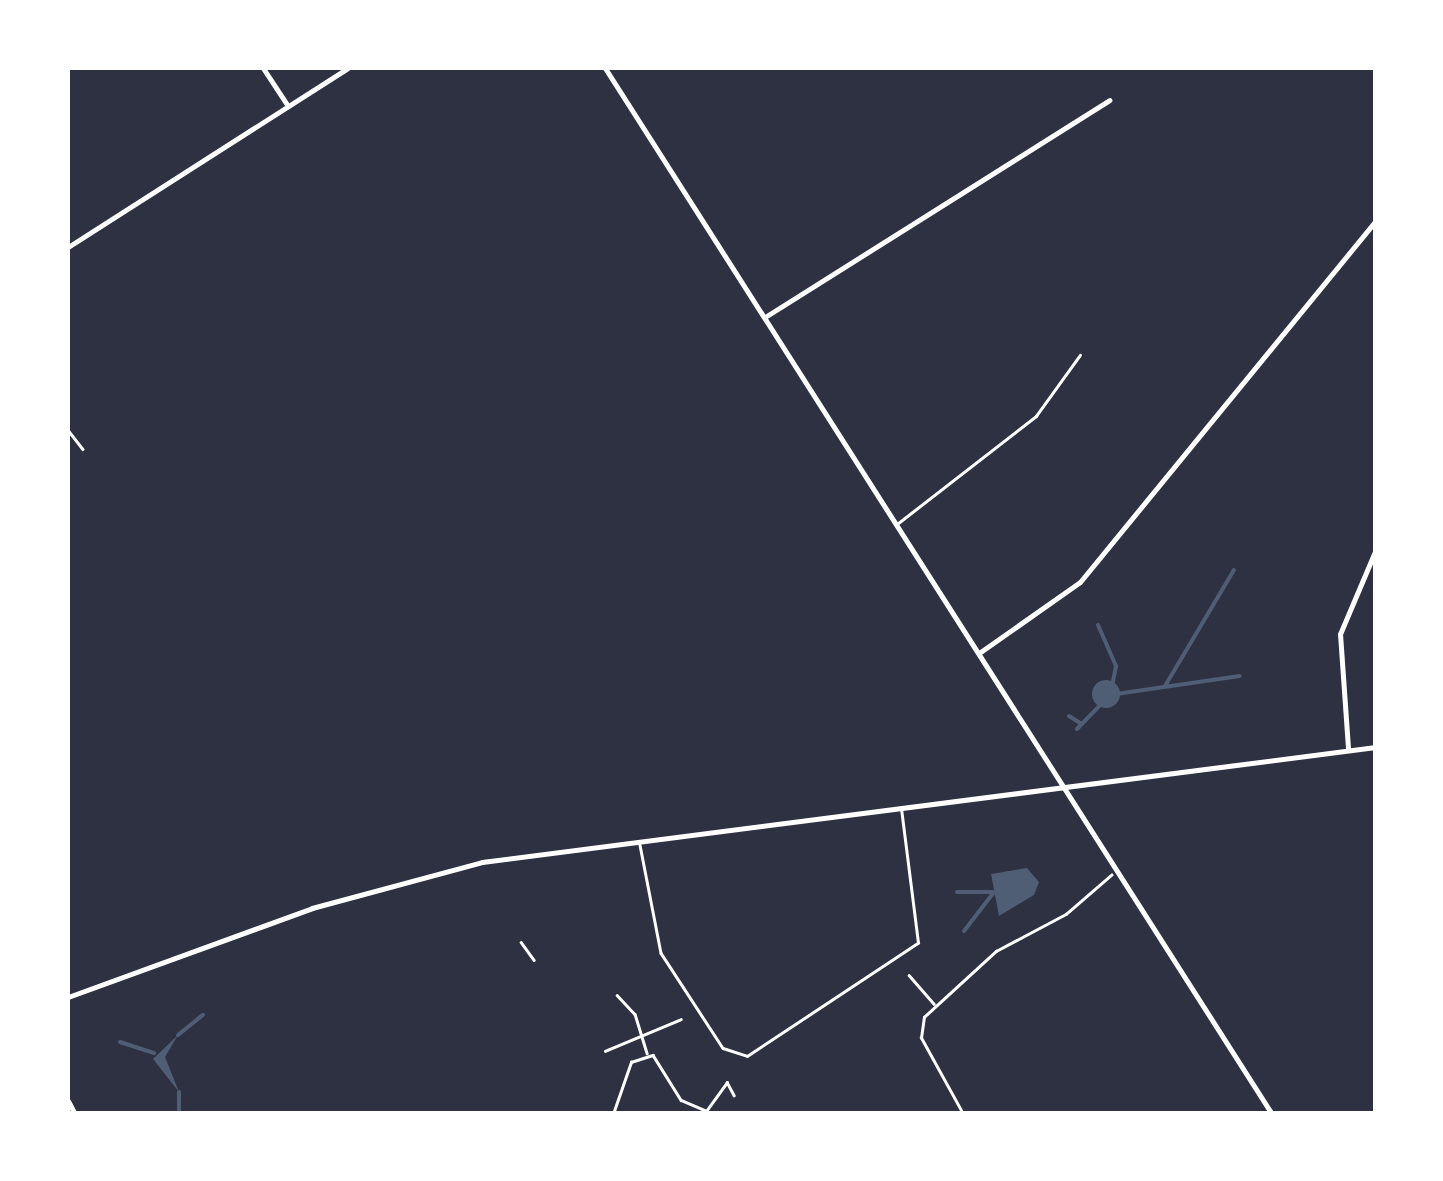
<!DOCTYPE html>
<style>
body{margin:0}
#map{position:relative;width:1443px;height:1181px;overflow:hidden;background:#2d3142;font-family:"Archivo Narrow",sans-serif}
div>[style]{position:absolute}
.water>*{inset:0;background:#4f5d75}
.round{border-radius:50%}
.stream>*{height:4px;margin:-2px;padding:0 2px;transform-origin:2px;border-radius:2px;background:#4f5d75}
.path>*{height:2.5px;margin:-1.25px;padding:0 1.25px;transform-origin:1.25px;border-radius:1.25px;background:#fff}
.service>*{height:2.5px;margin:-1.25px;padding:0 1.25px;transform-origin:1.25px;border-radius:1.25px;background:#fff}
.minor>*{height:5px;margin:-2.5px;padding:0 2.5px;transform-origin:2.5px;border-radius:2.5px;background:#fff}
span{translate:-50% -50%;white-space:nowrap;text-align:center;line-height:1.15;-webkit-text-stroke:10px #fff;paint-order:stroke}
.frame{position:absolute;inset:0;border:70px solid #fff;pointer-events:none}
</style>
<div id="map">
<div class="water">
<div class="round" style="left:1092px;top:680px;width:28px;height:28px"></div>
<div style="clip-path:polygon(1027px 868px,1039px 882px,1034px 895px,999px 916px,991px 874px)"></div>
<div style="clip-path:polygon(178px 1035px,165px 1057px,179px 1092px,153px 1059px)"></div>
</div>
<div class="stream">
<div style="left:1098px;top:625px;width:45px;rotate:66.3deg"></div>
<div style="left:1116px;top:666px;width:20px;rotate:101deg"></div>
<div style="left:1165px;top:686px;width:135px;rotate:-59.3deg"></div>
<div style="left:1116px;top:694px;width:125px;rotate:-8.3deg"></div>
<div style="left:1069px;top:716px;width:15px;rotate:32deg"></div>
<div style="left:1077px;top:729px;width:35px;rotate:-46deg"></div>
<div style="left:957px;top:892px;width:35px"></div>
<div style="left:964px;top:931px;width:49px;rotate:-52.4deg"></div>
<div style="left:178px;top:1035px;width:32px;rotate:-39deg"></div>
<div style="left:120px;top:1042px;width:36px;rotate:18deg"></div>
<div style="left:179px;top:1114px;width:22px;rotate:-90deg"></div>
</div>
<div class="path">
<div style="left:521px;top:942px;width:22px;rotate:54deg"></div>
<div style="left:909px;top:975px;width:38px;rotate:49deg"></div>
<div style="left:617px;top:995px;width:26px;rotate:47deg"></div>
<div style="left:635px;top:1014px;width:41px;rotate:72.9deg"></div>
<div style="left:605px;top:1051px;width:82px;rotate:-22.8deg"></div>
<div style="left:613px;top:1114px;width:55px;rotate:-70.9deg"></div>
<div style="left:631px;top:1062px;width:23px;rotate:-18deg"></div>
<div style="left:653px;top:1055px;width:53px;rotate:58.1deg"></div>
<div style="left:681px;top:1100px;width:26px;rotate:23deg"></div>
<div style="left:704px;top:1114px;width:39px;rotate:-54deg"></div>
<div style="left:727px;top:1082px;width:15px;rotate:62deg"></div>
<div style="left:963px;top:1114px;width:87px;rotate:-118.9deg"></div>
<div style="left:921px;top:1038px;width:21px;rotate:-82deg"></div>
<div style="left:924px;top:1017px;width:98px;rotate:-42.5deg"></div>
<div style="left:996px;top:951px;width:79px;rotate:-27.9deg"></div>
<div style="left:1066px;top:914px;width:60px;rotate:-40.9deg"></div>
</div>
<div class="service">
<div style="left:68px;top:430px;width:24px;rotate:52deg"></div>
<div style="left:897px;top:524px;width:176px;rotate:-37.8deg"></div>
<div style="left:1036px;top:416px;width:75px;rotate:-54.2deg"></div>
<div style="left:640px;top:845px;width:110px;rotate:79deg"></div>
<div style="left:661px;top:953px;width:113px;rotate:56.9deg"></div>
<div style="left:723px;top:1048px;width:25px;rotate:18deg"></div>
<div style="left:747px;top:1056px;width:205px;rotate:-33.5deg"></div>
<div style="left:918px;top:943px;width:135px;rotate:-97.2deg"></div>
</div>
<div class="minor">
<div style="left:263px;top:68px;width:45px;rotate:56.7deg"></div>
<div style="left:605px;top:68px;width:1241px;rotate:57.48deg"></div>
<div style="left:68px;top:247px;width:332px;rotate:-32.6deg"></div>
<div style="left:765px;top:317px;width:407px;rotate:-32.2deg"></div>
<div style="left:979px;top:653px;width:123px;rotate:-35.1deg"></div>
<div style="left:1080px;top:582px;width:467px;rotate:-50.7deg"></div>
<div style="left:1348px;top:748px;width:114px;rotate:-94deg"></div>
<div style="left:1340px;top:634px;width:92px;rotate:-67deg"></div>
<div style="left:68px;top:997px;width:260px;rotate:-20deg"></div>
<div style="left:312px;top:908px;width:176px;rotate:-15.1deg"></div>
<div style="left:482px;top:862px;width:901px;rotate:-7.33deg"></div>
<div style="left:68px;top:1101px;width:15px;rotate:62deg"></div>
</div>
<div class="frame"></div>
</div>
